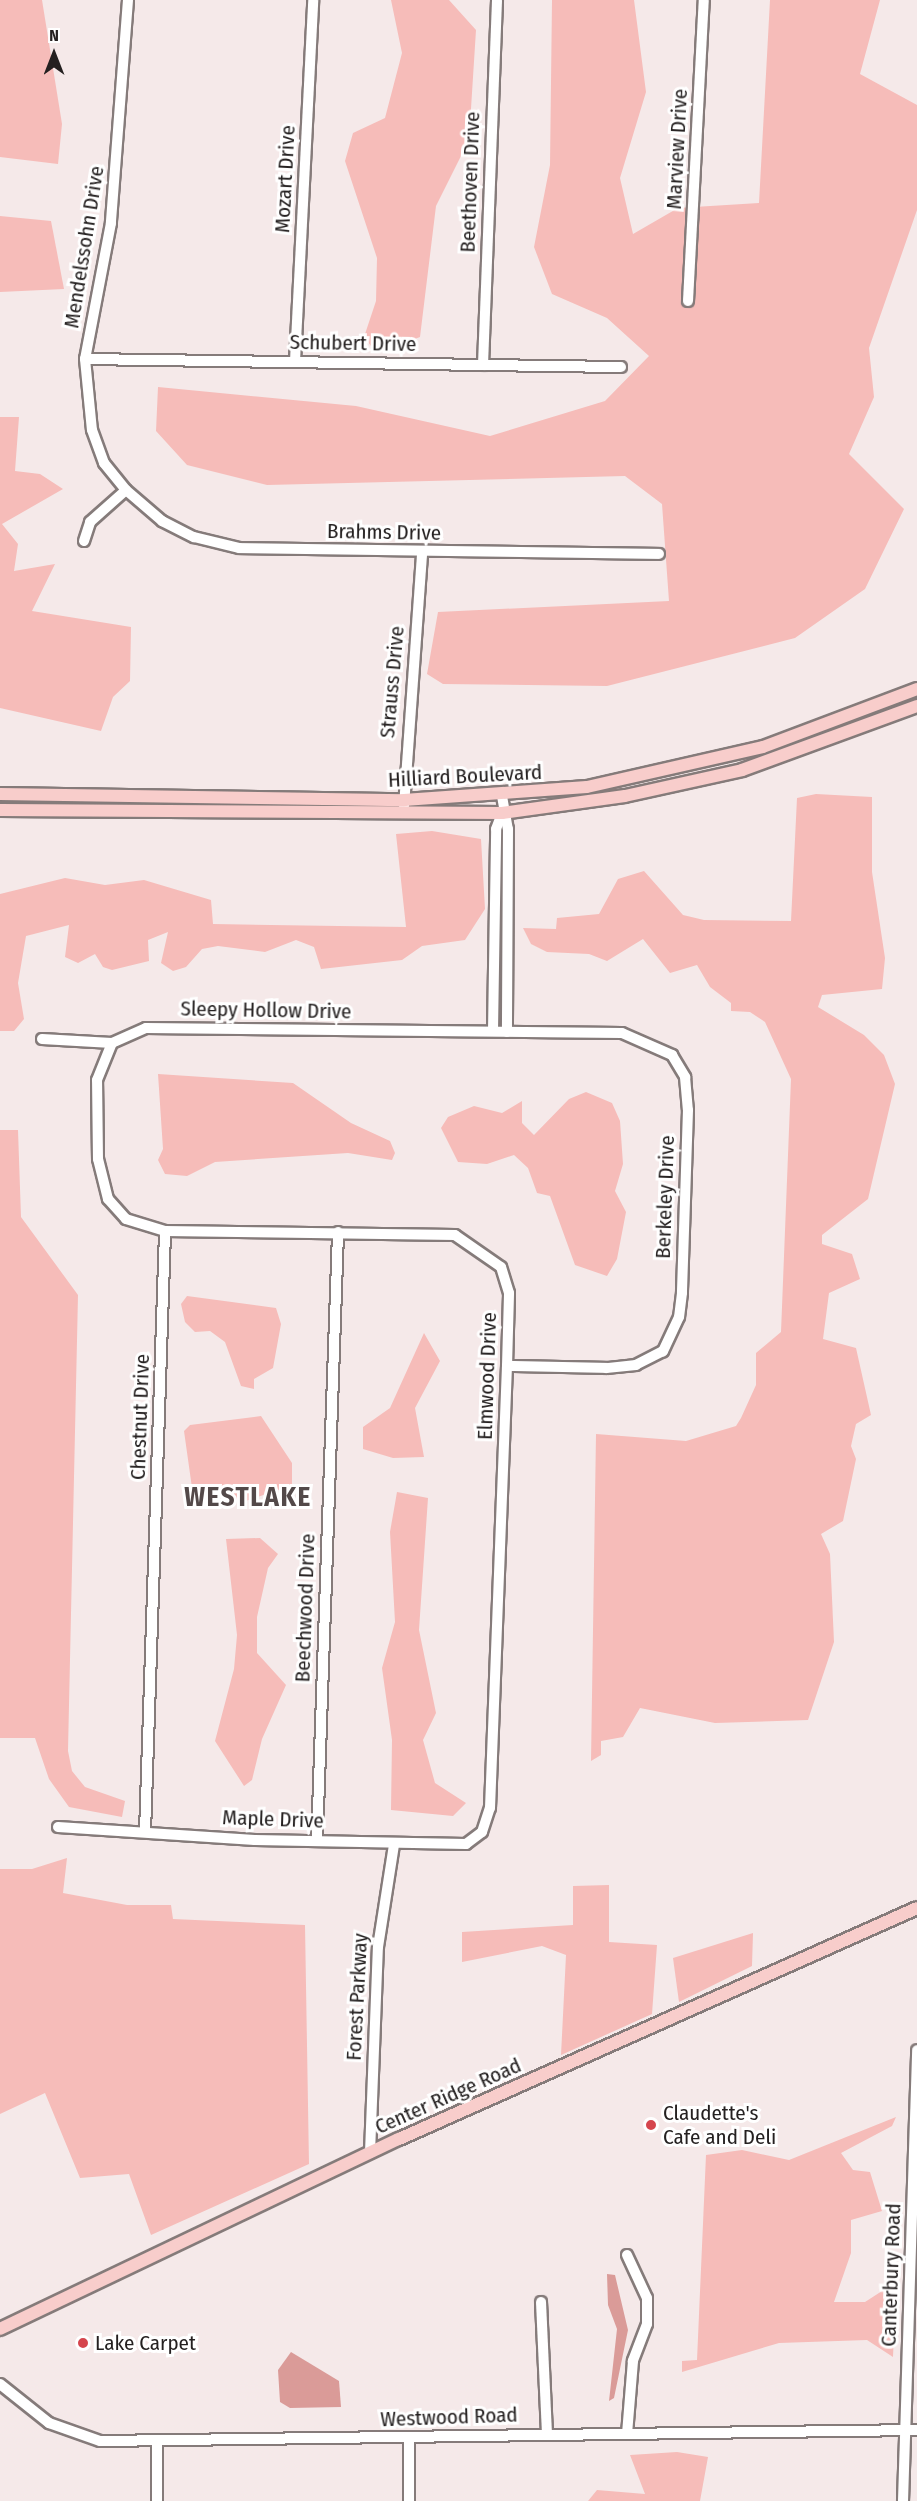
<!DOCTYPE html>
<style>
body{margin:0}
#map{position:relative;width:917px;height:2501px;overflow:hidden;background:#f5e9e9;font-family:"Fira Sans Condensed",sans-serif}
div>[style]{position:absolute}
.green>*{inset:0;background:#f6bcb9}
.water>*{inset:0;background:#da9b98}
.roads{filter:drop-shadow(2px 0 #857b7a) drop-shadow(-2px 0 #857b7a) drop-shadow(0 2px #857b7a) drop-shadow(0 -2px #857b7a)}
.minor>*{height:10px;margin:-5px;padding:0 5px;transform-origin:5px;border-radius:5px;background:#fff}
.major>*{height:12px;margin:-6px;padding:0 6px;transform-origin:6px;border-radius:6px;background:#f8cdcb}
.dots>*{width:16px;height:16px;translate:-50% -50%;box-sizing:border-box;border:3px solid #fff;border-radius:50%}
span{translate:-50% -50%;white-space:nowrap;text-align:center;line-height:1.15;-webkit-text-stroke:6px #fff;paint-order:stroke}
.street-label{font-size:21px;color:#242020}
.poi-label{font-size:21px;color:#242020}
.left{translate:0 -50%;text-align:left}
.district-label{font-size:27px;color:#534949;font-weight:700;letter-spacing:1.5px}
.north{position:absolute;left:24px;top:24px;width:60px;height:60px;-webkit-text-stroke:4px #fff;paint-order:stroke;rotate:0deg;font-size:16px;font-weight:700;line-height:24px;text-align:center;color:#242020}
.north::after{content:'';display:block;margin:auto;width:21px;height:27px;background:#242020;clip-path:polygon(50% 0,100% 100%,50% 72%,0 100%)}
</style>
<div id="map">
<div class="green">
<div style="clip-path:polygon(0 0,42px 0,62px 124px,58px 164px,0 157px)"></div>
<div style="clip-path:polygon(391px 0,449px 0,476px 30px,469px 140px,436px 206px,420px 337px,396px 346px,371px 346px,364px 337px,376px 301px,377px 258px,345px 161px,353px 133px,385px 118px,402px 53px)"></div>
<div style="clip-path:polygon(552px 0,634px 0,646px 92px,620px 178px,633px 234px,678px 208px,759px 203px,770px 0,880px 0,860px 74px,917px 105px,917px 210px,869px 348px,874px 397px,849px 454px,904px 509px,865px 589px,795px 638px,607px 686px,443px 684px,427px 674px,438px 612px,669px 601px,662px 504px,625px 476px,267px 485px,187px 465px,156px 431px,158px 387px,356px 406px,490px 436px,605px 401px,649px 356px,607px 318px,552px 294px,534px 247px,550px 165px)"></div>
<div style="clip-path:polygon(0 216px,51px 221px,64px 289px,0 292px)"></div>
<div style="clip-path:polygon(0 417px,19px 417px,15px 471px,40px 474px,63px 489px,2px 524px,18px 544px,14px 571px,55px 564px,32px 611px,131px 627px,130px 681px,113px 697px,101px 731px,0 708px)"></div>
<div style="clip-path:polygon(816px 794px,872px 797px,872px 872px,885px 958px,882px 989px,822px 995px,818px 1007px,864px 1035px,884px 1055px,895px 1084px,868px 1199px,822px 1235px,822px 1244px,852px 1254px,860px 1279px,829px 1293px,823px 1339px,856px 1348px,871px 1415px,856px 1424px,851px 1446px,856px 1459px,843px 1521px,821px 1534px,830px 1554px,834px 1642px,808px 1720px,715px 1723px,640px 1708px,623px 1737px,601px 1741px,601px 1755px,591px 1761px,596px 1434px,686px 1441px,736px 1426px,741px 1418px,756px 1385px,756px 1353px,781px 1332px,791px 1079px,765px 1022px,750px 1012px,731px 1011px,731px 1003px,710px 987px,697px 965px,670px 973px,643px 939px,607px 961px,589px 954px,547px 952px,531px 944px,523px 928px,556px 929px,557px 918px,599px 914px,618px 879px,644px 871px,683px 915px,704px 920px,791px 921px,797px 798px)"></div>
<div style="clip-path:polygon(432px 831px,481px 839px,485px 909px,465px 940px,422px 946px,402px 960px,321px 969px,314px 947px,296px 940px,265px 952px,218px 946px,202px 949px,186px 967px,173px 971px,161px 963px,168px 932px,148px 940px,149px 961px,112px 970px,103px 967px,95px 954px,78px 963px,65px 957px,69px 925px,26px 936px,18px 983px,24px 1019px,14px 1031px,0 1031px,0 894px,65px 878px,105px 885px,144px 880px,211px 900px,213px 924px,406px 927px,396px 834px)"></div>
<div style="clip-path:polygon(158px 1074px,293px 1083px,351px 1123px,390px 1141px,395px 1153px,392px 1160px,348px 1153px,215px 1162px,187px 1176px,165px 1174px,158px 1160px,163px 1149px)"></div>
<div style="clip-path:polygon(586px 1092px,612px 1103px,620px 1121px,623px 1164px,615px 1191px,626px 1212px,617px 1259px,607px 1276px,575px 1265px,550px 1196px,537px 1193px,528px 1168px,514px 1155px,487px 1164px,458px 1162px,441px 1128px,448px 1117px,474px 1106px,502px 1113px,522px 1101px,522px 1123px,534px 1135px,569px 1099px)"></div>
<div style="clip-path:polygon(0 1130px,18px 1130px,21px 1217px,78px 1295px,68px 1751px,72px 1771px,85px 1787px,125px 1801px,122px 1817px,69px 1807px,49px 1779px,35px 1738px,0 1738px)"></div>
<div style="clip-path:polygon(187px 1296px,276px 1308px,281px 1324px,273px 1368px,254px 1379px,254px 1389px,241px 1386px,225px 1342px,210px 1331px,195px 1332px,185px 1322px,181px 1304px)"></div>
<div style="clip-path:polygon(424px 1333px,440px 1361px,415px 1408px,424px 1457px,393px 1458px,363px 1449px,363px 1427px,390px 1408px)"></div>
<div style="clip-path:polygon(261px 1416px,292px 1463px,292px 1485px,243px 1502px,221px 1491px,193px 1495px,184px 1431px,190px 1425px)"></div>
<div style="clip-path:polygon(397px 1492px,428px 1498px,419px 1630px,436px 1713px,423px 1740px,435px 1783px,466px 1803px,453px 1816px,391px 1810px,392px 1740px,382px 1668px,395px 1622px,390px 1532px)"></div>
<div style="clip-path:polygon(260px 1538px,278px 1554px,268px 1568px,257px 1617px,257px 1653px,286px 1685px,262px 1739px,252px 1780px,244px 1786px,215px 1741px,234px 1669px,237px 1635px,226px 1539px)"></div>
<div style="clip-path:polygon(67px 1858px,63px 1893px,127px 1905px,171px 1905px,173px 1919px,305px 1925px,309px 2164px,151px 2235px,129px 2174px,80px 2178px,45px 2093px,0 2114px,0 1869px,32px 1869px)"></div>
<div style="clip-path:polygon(609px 1885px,609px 1942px,657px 1945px,652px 2014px,561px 2055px,566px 1955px,542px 1946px,462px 1962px,462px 1932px,573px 1925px,573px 1886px)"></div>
<div style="clip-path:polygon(753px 1933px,752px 1966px,679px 2002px,673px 1958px)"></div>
<div style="clip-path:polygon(896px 2117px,892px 2126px,841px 2153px,853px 2170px,870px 2172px,882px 2211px,851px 2220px,851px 2253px,834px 2302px,865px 2302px,896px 2282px,893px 2357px,867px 2340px,779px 2343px,682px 2372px,682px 2361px,697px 2360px,706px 2155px,742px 2150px,789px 2160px)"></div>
<div style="clip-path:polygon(677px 2452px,708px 2457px,700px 2501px,588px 2501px,597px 2490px,645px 2494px,630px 2455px)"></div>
</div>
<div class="water">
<div style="clip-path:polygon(607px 2274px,615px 2275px,628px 2330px,614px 2398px,609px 2401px,617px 2329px,608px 2305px)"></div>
<div style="clip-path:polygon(291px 2352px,339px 2381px,341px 2407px,290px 2408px,280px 2402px,278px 2370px)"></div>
</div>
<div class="roads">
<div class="minor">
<div style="left:128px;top:0;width:224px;rotate:94.4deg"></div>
<div style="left:111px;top:223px;width:138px;rotate:100.8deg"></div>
<div style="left:85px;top:359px;width:71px;rotate:84.4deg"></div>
<div style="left:92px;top:430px;width:35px;rotate:70deg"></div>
<div style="left:104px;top:463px;width:35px;rotate:51deg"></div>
<div style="left:126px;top:490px;width:48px;rotate:40.7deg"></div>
<div style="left:162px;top:521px;width:36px;rotate:27deg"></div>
<div style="left:194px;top:537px;width:46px;rotate:13.7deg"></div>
<div style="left:239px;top:548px;width:420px;rotate:0.8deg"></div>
<div style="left:688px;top:301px;width:301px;rotate:-87deg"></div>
<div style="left:85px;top:359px;width:536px;rotate:0.86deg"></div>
<div style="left:295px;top:361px;width:361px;rotate:-87.1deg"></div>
<div style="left:483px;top:365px;width:365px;rotate:-87.8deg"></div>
<div style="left:84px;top:541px;width:20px;rotate:-72deg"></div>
<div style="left:90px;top:522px;width:48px;rotate:-41.6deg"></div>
<div style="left:502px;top:796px;width:34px;rotate:80deg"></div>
<div style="left:508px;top:829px;width:203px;rotate:90.3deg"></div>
<div style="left:404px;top:806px;width:254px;rotate:-85.9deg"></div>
<div style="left:493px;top:1031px;width:202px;rotate:-89.1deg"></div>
<div style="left:496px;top:829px;width:17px;rotate:-69deg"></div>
<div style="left:42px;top:1039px;width:70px;rotate:3.3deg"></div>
<div style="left:112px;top:1043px;width:37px;rotate:-24deg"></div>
<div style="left:146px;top:1028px;width:476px;rotate:0.6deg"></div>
<div style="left:622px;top:1033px;width:55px;rotate:23.7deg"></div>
<div style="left:672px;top:1055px;width:26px;rotate:59deg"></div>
<div style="left:685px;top:1077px;width:33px;rotate:85deg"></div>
<div style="left:688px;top:1110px;width:183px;rotate:91.9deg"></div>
<div style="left:682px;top:1293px;width:24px;rotate:97deg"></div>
<div style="left:679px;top:1317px;width:38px;rotate:115deg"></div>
<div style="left:663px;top:1351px;width:30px;rotate:153deg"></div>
<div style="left:636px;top:1365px;width:30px;rotate:174deg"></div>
<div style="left:606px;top:1368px;width:99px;rotate:-178.8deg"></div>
<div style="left:58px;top:1827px;width:197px;rotate:3.8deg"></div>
<div style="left:255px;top:1840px;width:211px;rotate:1.1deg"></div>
<div style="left:466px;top:1844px;width:20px;rotate:-37deg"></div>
<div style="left:482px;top:1832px;width:25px;rotate:-72deg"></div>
<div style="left:490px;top:1808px;width:442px;rotate:-87.8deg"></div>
<div style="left:507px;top:1366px;width:73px;rotate:-88.4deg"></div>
<div style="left:509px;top:1293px;width:27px;rotate:-107deg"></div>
<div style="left:501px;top:1267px;width:56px;rotate:-145.2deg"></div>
<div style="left:455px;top:1235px;width:290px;rotate:-179.2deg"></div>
<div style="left:165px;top:1231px;width:41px;rotate:-162.9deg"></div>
<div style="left:126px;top:1219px;width:27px;rotate:-132deg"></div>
<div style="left:108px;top:1199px;width:41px;rotate:-104deg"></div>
<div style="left:98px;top:1159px;width:79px;rotate:-90.7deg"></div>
<div style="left:97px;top:1080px;width:40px;rotate:-68deg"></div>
<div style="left:145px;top:1832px;width:601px;rotate:-88.09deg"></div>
<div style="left:317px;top:1840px;width:608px;rotate:-88.02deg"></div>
<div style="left:370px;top:2153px;width:206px;rotate:-87.8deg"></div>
<div style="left:378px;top:1947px;width:103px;rotate:-81.1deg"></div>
<div style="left:627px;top:2255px;width:47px;rotate:65.1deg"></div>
<div style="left:647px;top:2298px;width:26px;rotate:90deg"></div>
<div style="left:647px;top:2324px;width:40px;rotate:111deg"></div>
<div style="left:633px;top:2361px;width:73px;rotate:94.7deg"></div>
<div style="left:541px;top:2302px;width:132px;rotate:87.4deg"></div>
<div style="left:0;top:2384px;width:63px;rotate:38.5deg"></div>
<div style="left:49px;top:2423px;width:54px;rotate:19.4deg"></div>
<div style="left:100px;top:2441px;width:817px;rotate:-0.77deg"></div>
<div style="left:409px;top:2438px;width:63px;rotate:90deg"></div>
<div style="left:157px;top:2501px;width:60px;rotate:-90deg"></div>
<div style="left:903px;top:2501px;width:451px;rotate:-88.2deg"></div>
</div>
<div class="major">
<div style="left:0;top:794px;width:404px;rotate:0.9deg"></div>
<div style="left:404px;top:800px;width:183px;rotate:-4.1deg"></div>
<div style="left:587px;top:787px;width:180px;rotate:-12.8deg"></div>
<div style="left:763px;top:747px;width:165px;rotate:-20.6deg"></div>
<div style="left:0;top:810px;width:502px;rotate:0.34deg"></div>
<div style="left:502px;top:813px;width:124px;rotate:-7.9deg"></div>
<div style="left:625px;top:796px;width:120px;rotate:-12.5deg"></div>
<div style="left:742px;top:770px;width:186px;rotate:-20.1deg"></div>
<div style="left:0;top:2329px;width:442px;rotate:-25.5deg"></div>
<div style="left:399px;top:2139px;width:567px;rotate:-24.03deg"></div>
</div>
</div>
<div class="dots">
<div style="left:651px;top:2125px;background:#d5454d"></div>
<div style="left:83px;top:2343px;background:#d5454d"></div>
</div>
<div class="street-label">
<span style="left:677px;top:149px;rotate:-87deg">Marview Drive</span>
<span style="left:285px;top:179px;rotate:-87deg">Mozart Drive</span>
<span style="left:470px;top:182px;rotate:-88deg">Beethoven Drive</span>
<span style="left:84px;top:247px;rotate:-81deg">Mendelssohn Drive</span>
<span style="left:353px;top:343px;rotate:1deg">Schubert Drive</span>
<span style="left:384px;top:532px;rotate:1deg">Brahms Drive</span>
<span style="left:392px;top:682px;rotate:-85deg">Strauss Drive</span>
<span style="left:465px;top:776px;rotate:-3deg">Hilliard Boulevard</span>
<span style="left:266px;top:1010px;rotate:1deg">Sleepy Hollow Drive</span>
<span style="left:665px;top:1197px;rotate:-88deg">Berkeley Drive</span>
<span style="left:487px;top:1376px;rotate:-88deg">Elmwood Drive</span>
<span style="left:140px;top:1417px;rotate:-88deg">Chestnut Drive</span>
<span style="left:305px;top:1608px;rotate:-88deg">Beechwood Drive</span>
<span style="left:273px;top:1819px;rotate:2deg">Maple Drive</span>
<span style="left:357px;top:1997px;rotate:-87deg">Forest Parkway</span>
<span style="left:448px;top:2096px;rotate:-24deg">Center Ridge Road</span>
<span style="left:891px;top:2275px;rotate:-88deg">Canterbury Road</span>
<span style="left:449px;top:2417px;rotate:-2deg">Westwood Road</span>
</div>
<div class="poi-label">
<span class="left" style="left:663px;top:2125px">Claudette's<br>Cafe and Deli</span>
<span class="left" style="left:95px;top:2343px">Lake Carpet</span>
</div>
<div class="district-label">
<span style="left:248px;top:1498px">WESTLAKE</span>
</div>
<div class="north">N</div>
</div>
